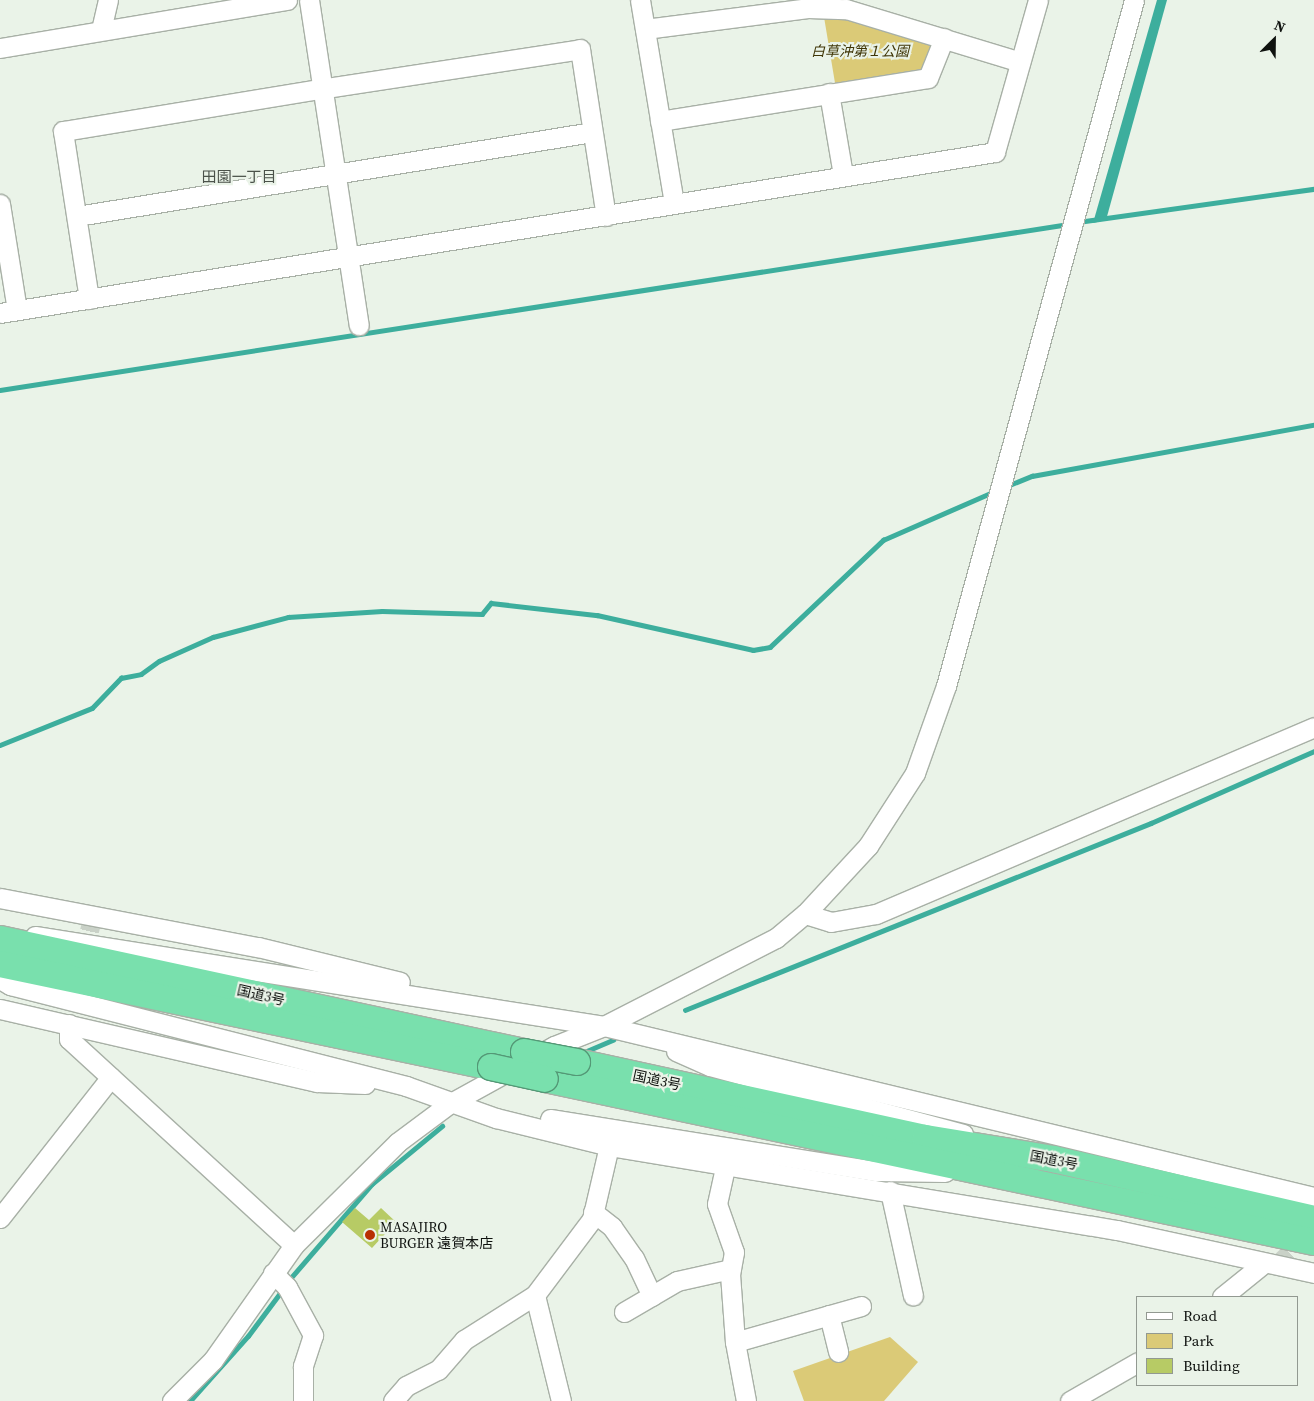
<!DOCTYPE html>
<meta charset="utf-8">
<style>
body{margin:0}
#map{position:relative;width:1314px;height:1401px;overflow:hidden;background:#eaf3e8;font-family:"Source Serif 4","Noto Sans JP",serif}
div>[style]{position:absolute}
.green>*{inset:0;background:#dbca77}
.water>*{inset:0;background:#3dae9d}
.stream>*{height:4.5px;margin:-2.25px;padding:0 2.25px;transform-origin:2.25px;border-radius:2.25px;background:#3dae9d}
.building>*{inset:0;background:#b7cb65}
.minor-tunnel>*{height:19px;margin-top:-9.5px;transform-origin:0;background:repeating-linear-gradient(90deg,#c9d1c7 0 19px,transparent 0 28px)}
.roads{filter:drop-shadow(1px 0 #a8b0a6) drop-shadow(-1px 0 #a8b0a6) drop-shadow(0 1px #a8b0a6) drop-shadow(0 -1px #a8b0a6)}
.minor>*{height:19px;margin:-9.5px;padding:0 9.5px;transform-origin:9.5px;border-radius:9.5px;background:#fff}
.highway>*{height:26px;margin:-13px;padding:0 13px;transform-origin:13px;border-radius:13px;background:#79e0ad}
.bridges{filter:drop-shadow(1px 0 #549876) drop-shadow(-1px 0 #549876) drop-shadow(0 1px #549876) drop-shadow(0 -1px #549876)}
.highway-bridge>*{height:26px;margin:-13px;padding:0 13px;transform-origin:13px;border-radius:13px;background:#79e0ad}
.dots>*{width:14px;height:14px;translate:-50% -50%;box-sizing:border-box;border:2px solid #eaf3e8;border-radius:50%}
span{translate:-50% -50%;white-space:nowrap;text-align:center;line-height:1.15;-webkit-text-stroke:4.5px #eaf3e8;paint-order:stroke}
.park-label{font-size:14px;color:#3f3506;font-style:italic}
.street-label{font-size:14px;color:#0f120f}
.poi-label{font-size:14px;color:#0f120f}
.left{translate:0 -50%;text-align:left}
.neighbourhood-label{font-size:15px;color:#4b524a}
.legend{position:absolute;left:1136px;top:1296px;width:162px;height:90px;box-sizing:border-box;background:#eaf3e8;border:1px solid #929991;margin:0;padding:6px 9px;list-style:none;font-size:15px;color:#0f120f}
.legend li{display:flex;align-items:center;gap:10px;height:25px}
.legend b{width:25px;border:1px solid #929991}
.north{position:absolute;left:1249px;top:15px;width:50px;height:50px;-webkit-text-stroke:4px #eaf3e8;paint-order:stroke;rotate:23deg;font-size:14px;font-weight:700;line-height:20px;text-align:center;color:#0f120f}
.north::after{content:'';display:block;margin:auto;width:18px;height:22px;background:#0f120f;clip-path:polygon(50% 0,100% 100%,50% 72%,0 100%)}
</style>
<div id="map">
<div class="green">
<div style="clip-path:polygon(824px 17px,854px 20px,932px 44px,923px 71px,835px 83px)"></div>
<div style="clip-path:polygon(890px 1337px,918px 1362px,884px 1401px,804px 1401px,793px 1371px)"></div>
</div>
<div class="water">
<div style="clip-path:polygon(1157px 0,1167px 0,1106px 220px,1093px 223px)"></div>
</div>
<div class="stream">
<div style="left:1078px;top:222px;width:238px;rotate:-8deg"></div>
<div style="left:0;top:390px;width:1081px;rotate:-8.83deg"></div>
<div style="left:1007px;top:486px;width:27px;rotate:-22deg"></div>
<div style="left:1032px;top:476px;width:287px;rotate:-10.3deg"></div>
<div style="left:0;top:745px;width:99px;rotate:-21.9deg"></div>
<div style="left:92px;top:708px;width:42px;rotate:-46deg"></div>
<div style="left:121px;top:678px;width:20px;rotate:-11deg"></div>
<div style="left:141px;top:674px;width:22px;rotate:-36deg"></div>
<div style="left:159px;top:661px;width:59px;rotate:-24deg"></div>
<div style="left:213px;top:637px;width:78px;rotate:-14.9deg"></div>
<div style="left:288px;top:617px;width:94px;rotate:-3.7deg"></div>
<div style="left:382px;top:611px;width:100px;rotate:1.7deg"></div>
<div style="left:482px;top:614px;width:14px;rotate:-51deg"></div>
<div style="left:491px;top:603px;width:107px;rotate:6.5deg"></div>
<div style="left:597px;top:615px;width:160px;rotate:12.6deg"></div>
<div style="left:753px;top:650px;width:17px;rotate:-10deg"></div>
<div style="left:770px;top:647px;width:156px;rotate:-43.4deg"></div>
<div style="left:883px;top:540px;width:120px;rotate:-23.6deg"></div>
<div style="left:685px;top:1010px;width:502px;rotate:-21.86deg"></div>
<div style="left:1151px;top:823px;width:178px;rotate:-23.8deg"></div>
<div style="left:582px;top:1053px;width:34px;rotate:-23deg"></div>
<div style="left:289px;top:1280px;width:127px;rotate:-49.2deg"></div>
<div style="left:372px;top:1184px;width:91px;rotate:-39.6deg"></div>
<div style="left:190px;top:1401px;width:87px;rotate:-48.3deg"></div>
<div style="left:248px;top:1336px;width:59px;rotate:-53.3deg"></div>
</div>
<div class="building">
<div style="clip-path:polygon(355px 1208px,369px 1220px,381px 1208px,396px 1222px,372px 1248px,342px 1222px)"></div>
</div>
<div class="minor-tunnel">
<div style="left:83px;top:958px;width:43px;rotate:-76.6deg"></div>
<div style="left:1276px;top:1266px;width:48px;rotate:-43.3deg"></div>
</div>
<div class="roads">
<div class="minor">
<div style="left:309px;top:0;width:329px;rotate:81.3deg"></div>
<div style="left:640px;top:0;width:206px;rotate:80.5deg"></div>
<div style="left:645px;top:29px;width:164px;rotate:-7.3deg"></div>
<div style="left:808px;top:8px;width:38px;rotate:2deg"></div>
<div style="left:846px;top:9px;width:182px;rotate:16.9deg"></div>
<div style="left:101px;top:30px;width:31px;rotate:-77deg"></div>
<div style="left:0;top:48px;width:291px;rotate:-9.5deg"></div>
<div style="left:829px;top:93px;width:83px;rotate:80.3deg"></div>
<div style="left:660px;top:121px;width:271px;rotate:-9.1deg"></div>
<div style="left:928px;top:78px;width:43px;rotate:-68.2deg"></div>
<div style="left:0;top:204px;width:107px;rotate:80.9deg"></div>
<div style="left:77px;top:216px;width:522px;rotate:-9.26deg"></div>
<div style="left:89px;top:299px;width:170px;rotate:-98.8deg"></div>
<div style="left:63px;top:131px;width:260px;rotate:-9.3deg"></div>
<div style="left:320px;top:89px;width:263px;rotate:-8.7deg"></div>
<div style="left:580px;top:49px;width:169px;rotate:81.2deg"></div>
<div style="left:0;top:313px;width:1008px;rotate:-9.19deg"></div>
<div style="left:995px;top:152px;width:158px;rotate:-74.2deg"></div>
<div style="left:0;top:898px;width:263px;rotate:10.8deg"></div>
<div style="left:258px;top:947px;width:146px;rotate:13.8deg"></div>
<div style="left:805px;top:914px;width:27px;rotate:17deg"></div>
<div style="left:831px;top:922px;width:46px;rotate:-10.1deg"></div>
<div style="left:876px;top:914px;width:476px;rotate:-23.1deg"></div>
<div style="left:35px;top:936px;width:576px;rotate:8.99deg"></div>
<div style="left:604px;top:1026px;width:730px;rotate:13.54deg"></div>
<div style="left:0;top:979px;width:12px;rotate:31deg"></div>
<div style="left:10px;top:985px;width:409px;rotate:14.3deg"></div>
<div style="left:406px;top:1086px;width:96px;rotate:19.6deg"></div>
<div style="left:496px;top:1118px;width:116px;rotate:13.9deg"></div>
<div style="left:609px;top:1146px;width:515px;rotate:9.39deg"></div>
<div style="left:1117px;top:1230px;width:202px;rotate:12.3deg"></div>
<div style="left:0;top:1009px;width:325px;rotate:13deg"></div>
<div style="left:317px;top:1082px;width:48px;rotate:2.4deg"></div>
<div style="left:69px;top:1024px;width:15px;rotate:90deg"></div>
<div style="left:69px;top:1039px;width:305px;rotate:42.5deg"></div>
<div style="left:676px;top:1051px;width:37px;rotate:24deg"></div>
<div style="left:710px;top:1066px;width:262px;rotate:15deg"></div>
<div style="left:550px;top:1119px;width:330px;rotate:9.1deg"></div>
<div style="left:876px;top:1171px;width:69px;rotate:0.8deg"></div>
<div style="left:726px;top:1163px;width:42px;rotate:102.4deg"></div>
<div style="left:717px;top:1204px;width:51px;rotate:70.5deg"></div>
<div style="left:734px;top:1252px;width:22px;rotate:100deg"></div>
<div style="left:730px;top:1274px;width:68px;rotate:85.8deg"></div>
<div style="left:735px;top:1342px;width:60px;rotate:79.4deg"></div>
<div style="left:890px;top:1191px;width:107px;rotate:77.6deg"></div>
<div style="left:593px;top:1212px;width:24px;rotate:38deg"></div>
<div style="left:612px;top:1227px;width:38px;rotate:55deg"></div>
<div style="left:634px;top:1258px;width:42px;rotate:64.7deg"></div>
<div style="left:0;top:1218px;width:179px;rotate:-51.8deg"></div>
<div style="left:273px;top:1273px;width:20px;rotate:45deg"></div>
<div style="left:287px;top:1287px;width:55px;rotate:61.6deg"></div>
<div style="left:313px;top:1335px;width:33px;rotate:108deg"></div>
<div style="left:303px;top:1366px;width:35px;rotate:90deg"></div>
<div style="left:1222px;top:1297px;width:54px;rotate:-39deg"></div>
<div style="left:624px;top:1312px;width:61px;rotate:-30.3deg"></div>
<div style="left:677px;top:1281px;width:55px;rotate:-12.5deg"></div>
<div style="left:829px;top:1315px;width:38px;rotate:76deg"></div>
<div style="left:735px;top:1342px;width:131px;rotate:-15.9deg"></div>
<div style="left:172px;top:1401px;width:58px;rotate:-45deg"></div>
<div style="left:213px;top:1360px;width:141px;rotate:-54.8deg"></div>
<div style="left:294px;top:1245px;width:146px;rotate:-44.7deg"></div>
<div style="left:398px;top:1142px;width:64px;rotate:-36.7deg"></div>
<div style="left:449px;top:1104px;width:120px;rotate:-28.9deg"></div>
<div style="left:554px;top:1046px;width:54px;rotate:-21.8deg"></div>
<div style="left:604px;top:1026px;width:193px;rotate:-27.1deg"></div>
<div style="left:776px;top:938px;width:38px;rotate:-40deg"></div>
<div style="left:805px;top:914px;width:93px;rotate:-47.2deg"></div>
<div style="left:868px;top:846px;width:87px;rotate:-57.2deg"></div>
<div style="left:915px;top:773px;width:92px;rotate:-70.4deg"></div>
<div style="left:946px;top:686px;width:711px;rotate:-74.67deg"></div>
<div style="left:393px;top:1401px;width:20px;rotate:-49deg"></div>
<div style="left:406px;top:1386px;width:36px;rotate:-27deg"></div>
<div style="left:438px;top:1370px;width:40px;rotate:-49deg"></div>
<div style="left:464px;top:1340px;width:84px;rotate:-32.4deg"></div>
<div style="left:561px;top:1401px;width:109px;rotate:-103.8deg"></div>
<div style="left:535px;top:1295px;width:95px;rotate:-53.1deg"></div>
<div style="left:592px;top:1219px;width:75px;rotate:-76.9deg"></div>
<div style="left:1070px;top:1401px;width:78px;rotate:-29.8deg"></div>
</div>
<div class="highway">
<div style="left:0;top:939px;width:536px;rotate:12.17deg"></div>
<div style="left:0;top:964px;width:502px;rotate:11.85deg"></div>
<div style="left:577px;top:1062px;width:356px;rotate:12.3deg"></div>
<div style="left:925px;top:1138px;width:130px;rotate:9.3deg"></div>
<div style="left:1053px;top:1159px;width:268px;rotate:12.9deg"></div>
<div style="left:545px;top:1079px;width:786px;rotate:11.97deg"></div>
</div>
</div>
<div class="bridges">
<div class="highway-bridge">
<div style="left:524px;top:1052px;width:54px;rotate:10.7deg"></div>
<div style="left:491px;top:1067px;width:55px;rotate:12.5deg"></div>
</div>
</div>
<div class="dots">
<div style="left:370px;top:1235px;background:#b82e02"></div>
</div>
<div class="park-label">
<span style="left:860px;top:51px">白草沖第１公園</span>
</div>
<div class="street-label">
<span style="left:261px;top:995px;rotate:13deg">国道3号</span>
<span style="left:657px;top:1080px;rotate:12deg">国道3号</span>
<span style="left:1054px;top:1160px;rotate:11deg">国道3号</span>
</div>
<div class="poi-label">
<span class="left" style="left:380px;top:1235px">MASAJIRO<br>BURGER 遠賀本店</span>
</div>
<div class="neighbourhood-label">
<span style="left:239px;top:177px">田園一丁目</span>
</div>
<ul class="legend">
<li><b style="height:6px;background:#fff"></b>Road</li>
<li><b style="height:14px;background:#dbca77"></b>Park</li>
<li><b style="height:14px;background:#b7cb65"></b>Building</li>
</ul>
<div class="north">N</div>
</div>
